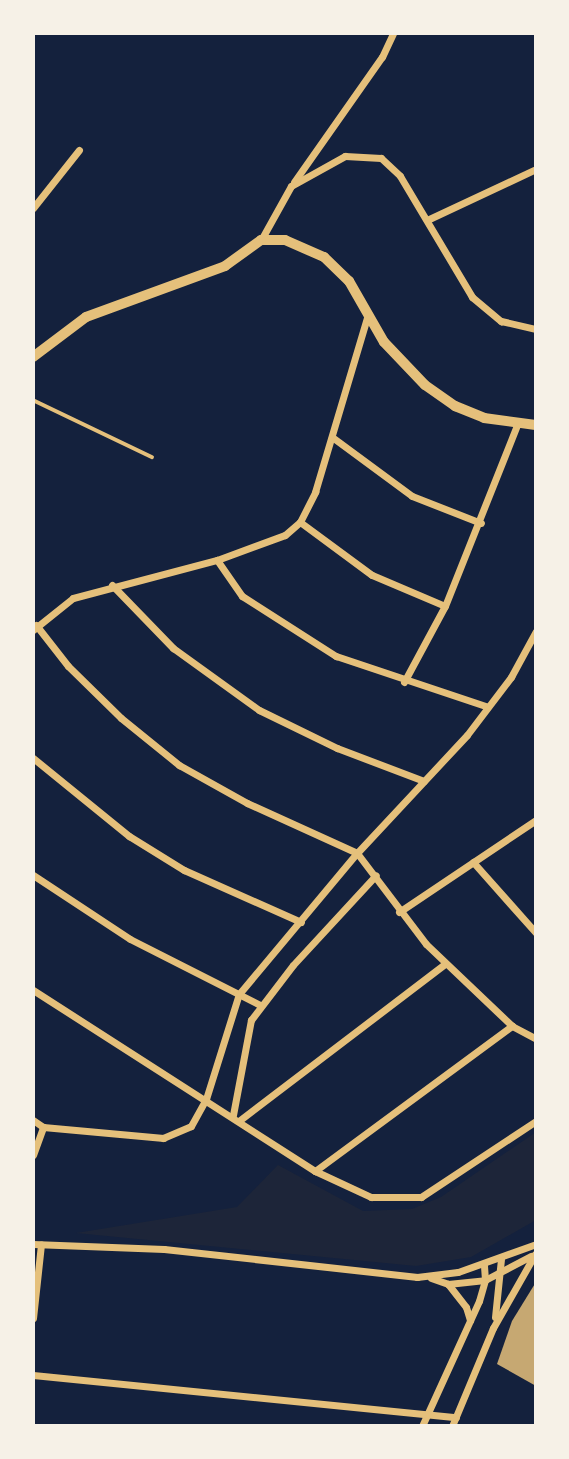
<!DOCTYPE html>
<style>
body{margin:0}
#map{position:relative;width:569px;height:1459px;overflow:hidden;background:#14213d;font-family:Montserrat,sans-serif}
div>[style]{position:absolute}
.green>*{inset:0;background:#1d2539}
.building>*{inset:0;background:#c6a872}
.service>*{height:3.5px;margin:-1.75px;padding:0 1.75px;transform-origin:1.75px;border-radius:1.75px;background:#e5c07b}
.minor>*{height:7px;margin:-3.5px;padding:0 3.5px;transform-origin:3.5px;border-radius:3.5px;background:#e5c07b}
.secondary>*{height:10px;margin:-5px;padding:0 5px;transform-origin:5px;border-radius:5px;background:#e5c07b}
span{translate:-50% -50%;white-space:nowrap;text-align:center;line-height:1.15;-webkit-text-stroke:7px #f6f1e7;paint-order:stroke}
.frame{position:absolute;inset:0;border:35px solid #f6f1e7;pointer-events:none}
</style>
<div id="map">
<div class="green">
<div style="clip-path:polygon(536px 1132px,536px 1220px,471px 1257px,416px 1266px,76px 1233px,237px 1207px,278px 1165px,363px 1211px,412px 1209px,441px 1197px)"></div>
</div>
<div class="building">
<div style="clip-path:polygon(536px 1282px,536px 1386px,497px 1364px,512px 1321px)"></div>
</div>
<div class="service">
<div style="left:33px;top:400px;width:132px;rotate:25.6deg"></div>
</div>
<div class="minor">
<div style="left:294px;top:182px;width:153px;rotate:-54.9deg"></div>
<div style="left:382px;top:57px;width:26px;rotate:-65deg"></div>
<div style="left:33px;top:208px;width:74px;rotate:-51.6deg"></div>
<div style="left:427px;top:220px;width:120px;rotate:-25.1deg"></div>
<div style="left:261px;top:240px;width:62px;rotate:-60.9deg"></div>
<div style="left:291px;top:186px;width:62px;rotate:-29.1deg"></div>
<div style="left:345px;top:156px;width:36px;rotate:3deg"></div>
<div style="left:381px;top:158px;width:26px;rotate:43deg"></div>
<div style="left:400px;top:176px;width:141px;rotate:59.2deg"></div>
<div style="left:472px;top:297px;width:38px;rotate:40deg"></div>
<div style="left:501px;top:321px;width:36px;rotate:13deg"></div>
<div style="left:332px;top:437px;width:99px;rotate:36.4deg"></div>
<div style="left:412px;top:496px;width:74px;rotate:21.4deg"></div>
<div style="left:300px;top:522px;width:89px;rotate:36.4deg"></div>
<div style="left:372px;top:575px;width:79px;rotate:23deg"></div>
<div style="left:217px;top:560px;width:44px;rotate:55.2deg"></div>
<div style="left:242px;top:596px;width:112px;rotate:32.6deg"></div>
<div style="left:336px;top:656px;width:160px;rotate:18.5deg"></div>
<div style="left:112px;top:585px;width:88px;rotate:45.9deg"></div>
<div style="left:173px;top:648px;width:106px;rotate:35.8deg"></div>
<div style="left:259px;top:710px;width:87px;rotate:26deg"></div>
<div style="left:337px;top:748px;width:93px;rotate:20.8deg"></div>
<div style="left:36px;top:625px;width:52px;rotate:52deg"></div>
<div style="left:68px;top:666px;width:74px;rotate:44.5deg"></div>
<div style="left:121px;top:718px;width:75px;rotate:39deg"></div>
<div style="left:179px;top:765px;width:78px;rotate:29.2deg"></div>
<div style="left:247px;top:803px;width:121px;rotate:24.4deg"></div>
<div style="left:357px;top:853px;width:114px;rotate:52.8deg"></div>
<div style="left:426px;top:944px;width:119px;rotate:43.6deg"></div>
<div style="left:512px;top:1026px;width:27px;rotate:28deg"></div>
<div style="left:33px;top:630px;width:51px;rotate:-38.7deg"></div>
<div style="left:73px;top:598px;width:149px;rotate:-14.8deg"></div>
<div style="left:217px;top:560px;width:72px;rotate:-20.2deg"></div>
<div style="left:285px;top:535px;width:20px;rotate:-41deg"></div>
<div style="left:300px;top:522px;width:34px;rotate:-63deg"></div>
<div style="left:315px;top:492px;width:186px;rotate:-73.4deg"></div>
<div style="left:404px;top:682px;width:86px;rotate:-61.7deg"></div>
<div style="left:445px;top:606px;width:195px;rotate:-68.3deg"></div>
<div style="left:33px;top:758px;width:124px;rotate:39.1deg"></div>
<div style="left:129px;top:836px;width:65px;rotate:31.7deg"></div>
<div style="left:184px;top:870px;width:128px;rotate:24deg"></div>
<div style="left:473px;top:862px;width:95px;rotate:48.4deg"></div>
<div style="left:33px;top:875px;width:116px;rotate:33.4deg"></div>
<div style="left:130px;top:939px;width:146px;rotate:26.9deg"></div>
<div style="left:399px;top:912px;width:165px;rotate:-33.9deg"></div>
<div style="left:33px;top:990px;width:335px;rotate:32.7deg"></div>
<div style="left:315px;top:1171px;width:62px;rotate:24.9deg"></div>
<div style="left:371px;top:1197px;width:50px"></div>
<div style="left:421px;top:1197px;width:138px;rotate:-33.5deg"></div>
<div style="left:233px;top:1115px;width:97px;rotate:-79.3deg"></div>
<div style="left:251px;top:1020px;width:69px;rotate:-52.6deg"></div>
<div style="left:293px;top:965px;width:122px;rotate:-47.3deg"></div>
<div style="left:33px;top:1120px;width:12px;rotate:35deg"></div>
<div style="left:43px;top:1127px;width:121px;rotate:5.2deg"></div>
<div style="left:163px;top:1138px;width:30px;rotate:-23deg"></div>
<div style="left:191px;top:1126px;width:31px;rotate:-61deg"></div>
<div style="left:206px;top:1099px;width:110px;rotate:-72.6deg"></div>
<div style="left:239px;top:994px;width:184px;rotate:-50.1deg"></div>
<div style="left:357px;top:853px;width:161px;rotate:-47deg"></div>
<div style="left:467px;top:735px;width:73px;rotate:-52.8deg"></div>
<div style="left:511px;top:677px;width:52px;rotate:-61.5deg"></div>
<div style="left:240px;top:1120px;width:258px;rotate:-37.3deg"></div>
<div style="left:33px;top:1155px;width:30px;rotate:-70deg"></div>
<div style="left:315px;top:1171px;width:245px;rotate:-36.4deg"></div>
<div style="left:33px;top:1244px;width:131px;rotate:2.2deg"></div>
<div style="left:164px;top:1249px;width:255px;rotate:6.3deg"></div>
<div style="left:417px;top:1277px;width:41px;rotate:-7deg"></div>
<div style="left:458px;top:1272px;width:83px;rotate:-19.7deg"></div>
<div style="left:431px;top:1278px;width:18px;rotate:19deg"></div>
<div style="left:448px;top:1284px;width:37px;rotate:-6deg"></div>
<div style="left:485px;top:1280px;width:52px;rotate:-27.6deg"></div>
<div style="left:448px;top:1284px;width:29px;rotate:52deg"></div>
<div style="left:466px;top:1307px;width:14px;rotate:73deg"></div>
<div style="left:495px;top:1317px;width:58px;rotate:-84.1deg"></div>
<div style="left:33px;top:1318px;width:74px;rotate:-83.8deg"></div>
<div style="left:33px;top:1375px;width:425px;rotate:5.7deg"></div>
<div style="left:422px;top:1426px;width:137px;rotate:-65.5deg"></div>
<div style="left:479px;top:1301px;width:22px;rotate:-74deg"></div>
<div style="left:485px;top:1280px;width:15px;rotate:-94deg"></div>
<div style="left:452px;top:1426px;width:106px;rotate:-67.3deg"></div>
<div style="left:493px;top:1328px;width:85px;rotate:-60.4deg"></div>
</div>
<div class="secondary">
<div style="left:33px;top:357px;width:66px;rotate:-37deg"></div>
<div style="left:86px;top:317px;width:148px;rotate:-20.1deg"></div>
<div style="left:225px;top:266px;width:44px;rotate:-35.8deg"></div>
<div style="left:261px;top:240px;width:24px"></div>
<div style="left:285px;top:240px;width:43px;rotate:23.6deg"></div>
<div style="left:324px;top:257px;width:35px;rotate:44deg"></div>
<div style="left:349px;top:281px;width:70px;rotate:60.2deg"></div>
<div style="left:384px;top:342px;width:59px;rotate:46.4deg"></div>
<div style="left:425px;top:385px;width:37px;rotate:35deg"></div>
<div style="left:455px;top:406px;width:31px;rotate:22deg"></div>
<div style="left:484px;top:418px;width:52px;rotate:7.7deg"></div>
</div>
<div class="frame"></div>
</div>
